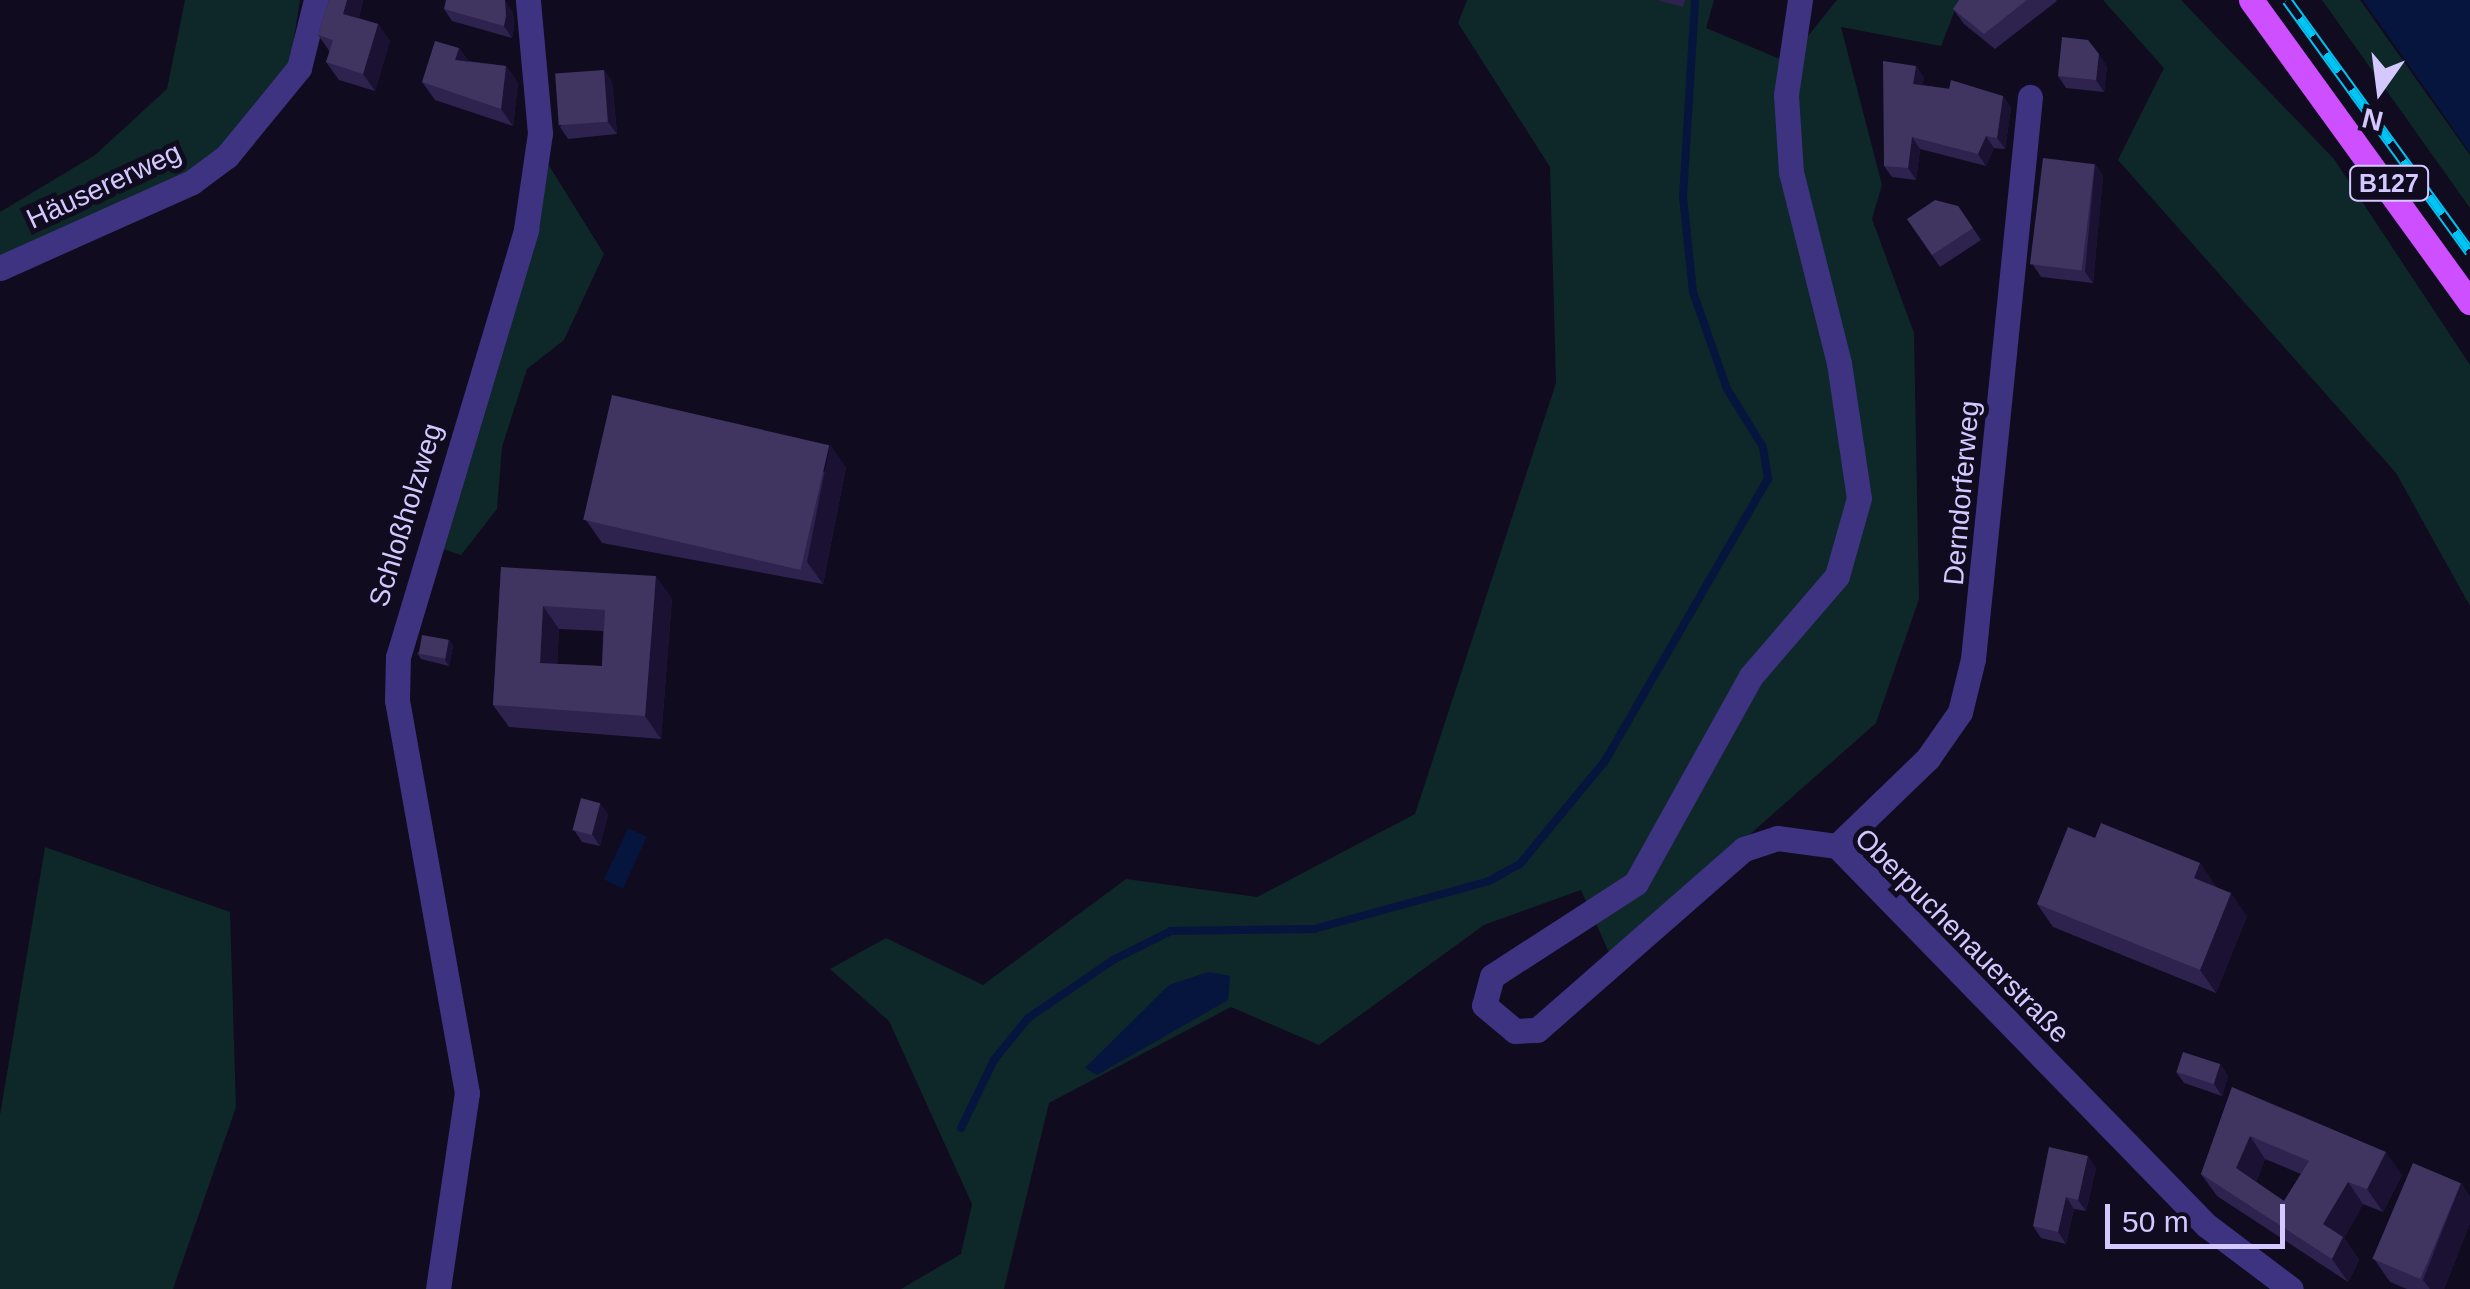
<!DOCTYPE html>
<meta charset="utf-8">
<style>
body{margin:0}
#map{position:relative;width:2470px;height:1289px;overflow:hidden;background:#100b1f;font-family:Arial,sans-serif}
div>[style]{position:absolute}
.green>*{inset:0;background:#0e2729}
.water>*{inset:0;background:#06153d;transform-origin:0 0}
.stream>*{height:8px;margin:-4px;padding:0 4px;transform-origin:4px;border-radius:4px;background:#06153d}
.minor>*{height:25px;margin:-12.5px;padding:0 12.5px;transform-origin:12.5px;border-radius:12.5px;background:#3d3381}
.major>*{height:25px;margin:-12.5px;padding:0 12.5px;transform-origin:12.5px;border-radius:12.5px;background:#ce4fff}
.rail>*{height:11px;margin-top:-5.5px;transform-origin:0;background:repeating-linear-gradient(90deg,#100b1f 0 22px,#00c4f3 0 44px);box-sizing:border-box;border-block:2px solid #00c4f3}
.wall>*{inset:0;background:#2e224e}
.shaded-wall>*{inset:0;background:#1b1233}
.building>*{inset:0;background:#403461;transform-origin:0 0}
span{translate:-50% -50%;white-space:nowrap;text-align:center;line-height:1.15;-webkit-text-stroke:10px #100b1f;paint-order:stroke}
.shield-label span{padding:2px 8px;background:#100b1f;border:2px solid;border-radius:8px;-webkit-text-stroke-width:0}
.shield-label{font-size:25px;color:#d4c8ff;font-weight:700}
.street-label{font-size:28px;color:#d4c8ff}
.north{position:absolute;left:2330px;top:40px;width:100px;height:100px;-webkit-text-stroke:8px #100b1f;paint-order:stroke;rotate:194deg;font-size:28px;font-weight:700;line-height:40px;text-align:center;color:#d4c8ff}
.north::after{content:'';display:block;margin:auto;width:35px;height:45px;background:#d4c8ff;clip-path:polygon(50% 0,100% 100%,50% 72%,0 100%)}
.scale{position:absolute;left:2105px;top:1204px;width:180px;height:45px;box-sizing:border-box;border:5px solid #d4c8ff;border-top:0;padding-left:12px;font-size:30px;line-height:35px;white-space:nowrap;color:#d4c8ff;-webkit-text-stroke:8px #100b1f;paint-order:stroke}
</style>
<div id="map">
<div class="green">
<div style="clip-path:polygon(185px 0,300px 0,290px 64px,221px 150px,180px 179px,0 258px,0 212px,95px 155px,167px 89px)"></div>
<div style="clip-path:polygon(1467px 0,1714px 0,1706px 28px,1787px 62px,1837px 0,1959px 0,1941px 46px,1841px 27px,1882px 185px,1872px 219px,1914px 333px,1919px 599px,1876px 723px,1611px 957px,1581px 890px,1484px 925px,1319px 1045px,1231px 1007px,1049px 1103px,1004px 1289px,901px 1289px,961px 1254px,972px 1204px,889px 1021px,830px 969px,886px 938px,983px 985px,1126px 879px,1257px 897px,1415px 814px,1556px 383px,1550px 167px,1458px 23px)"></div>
<div style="clip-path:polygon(2103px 0,2181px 0,2334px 159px,2470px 365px,2470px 606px,2396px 473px,2118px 160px,2164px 68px)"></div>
<div style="clip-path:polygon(2322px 0,2360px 0,2470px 155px,2470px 208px)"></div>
<div style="clip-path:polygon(543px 156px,604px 254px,564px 340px,527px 369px,502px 447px,497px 509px,461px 555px,434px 546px)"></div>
<div style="clip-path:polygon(45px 847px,230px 912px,236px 1107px,173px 1289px,0 1289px,0 1115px)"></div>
</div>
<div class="water">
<div style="clip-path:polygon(2363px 0,2470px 0,2470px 153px,2432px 98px)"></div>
<div style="left:628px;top:828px;width:21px;height:57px;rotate:25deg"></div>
<div style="clip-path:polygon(1208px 972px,1230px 976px,1228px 1000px,1097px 1075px,1085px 1068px,1169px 985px)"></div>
</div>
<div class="stream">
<div style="left:961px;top:1128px;width:76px;rotate:-64.1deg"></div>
<div style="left:994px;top:1060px;width:54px;rotate:-51deg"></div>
<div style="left:1028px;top:1018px;width:103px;rotate:-34.3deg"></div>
<div style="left:1113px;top:960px;width:65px;rotate:-26.6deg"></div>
<div style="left:1171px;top:931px;width:143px;rotate:-0.8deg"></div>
<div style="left:1314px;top:929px;width:181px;rotate:-15.3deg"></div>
<div style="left:1489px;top:881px;width:35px;rotate:-29deg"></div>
<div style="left:1520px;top:864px;width:134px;rotate:-50.5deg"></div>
<div style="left:1605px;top:761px;width:326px;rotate:-60deg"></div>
<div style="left:1768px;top:479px;width:32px;rotate:-99deg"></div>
<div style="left:1763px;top:447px;width:68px;rotate:-121.8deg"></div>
<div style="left:1727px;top:389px;width:103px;rotate:-109.3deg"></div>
<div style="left:1693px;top:292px;width:96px;rotate:-96deg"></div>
<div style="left:1683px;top:197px;width:197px;rotate:-86.5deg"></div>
</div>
<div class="minor">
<div style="left:1800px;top:0;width:96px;rotate:98.4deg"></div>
<div style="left:1786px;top:95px;width:77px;rotate:86.3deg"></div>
<div style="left:1791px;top:172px;width:197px;rotate:75.9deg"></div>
<div style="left:1839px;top:363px;width:136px;rotate:81.6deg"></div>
<div style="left:1859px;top:498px;width:81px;rotate:105.8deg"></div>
<div style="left:1837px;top:576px;width:132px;rotate:130.7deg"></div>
<div style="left:1751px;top:676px;width:237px;rotate:119.1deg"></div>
<div style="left:1636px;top:883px;width:171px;rotate:147.1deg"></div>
<div style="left:1492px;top:976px;width:30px;rotate:105deg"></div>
<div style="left:1484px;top:1005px;width:40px;rotate:40deg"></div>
<div style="left:1515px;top:1031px;width:22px;rotate:-3deg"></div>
<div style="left:1537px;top:1030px;width:275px;rotate:-41.2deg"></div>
<div style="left:1744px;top:849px;width:35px;rotate:-18deg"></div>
<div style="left:1777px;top:838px;width:61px;rotate:7.6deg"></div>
<div style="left:1837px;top:846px;width:529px;rotate:45.77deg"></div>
<div style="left:2206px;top:1225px;width:106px;rotate:37deg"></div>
<div style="left:0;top:268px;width:210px;rotate:-24.1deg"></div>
<div style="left:192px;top:182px;width:44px;rotate:-36.6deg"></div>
<div style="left:227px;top:156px;width:114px;rotate:-50.7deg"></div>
<div style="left:299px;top:68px;width:70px;rotate:-76deg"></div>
<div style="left:1837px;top:846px;width:127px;rotate:-44deg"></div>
<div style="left:1928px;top:758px;width:56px;rotate:-55.2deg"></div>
<div style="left:1960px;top:712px;width:55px;rotate:-76.2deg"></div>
<div style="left:1973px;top:659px;width:565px;rotate:-84.21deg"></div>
<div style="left:438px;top:1289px;width:198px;rotate:-81.6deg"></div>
<div style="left:467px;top:1093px;width:399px;rotate:-100.1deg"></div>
<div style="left:397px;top:700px;width:43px;rotate:-88.7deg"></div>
<div style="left:398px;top:657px;width:447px;rotate:-73.3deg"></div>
<div style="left:526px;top:229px;width:97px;rotate:-81.7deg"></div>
<div style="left:540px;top:133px;width:134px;rotate:-95.2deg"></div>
</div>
<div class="major">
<div style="left:2251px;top:0;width:373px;rotate:54.1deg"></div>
</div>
<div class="rail">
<div style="left:2287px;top:0;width:311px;rotate:54deg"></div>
</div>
<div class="wall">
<div style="clip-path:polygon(329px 0,363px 0,359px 18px,378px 24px,390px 41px,375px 91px,339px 80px,326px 62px,330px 52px,318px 35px)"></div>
<div style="clip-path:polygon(1657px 0,1685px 0,1683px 7px)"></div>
<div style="clip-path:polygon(1959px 0,2056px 0,2057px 1px,1995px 49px,1964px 24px,1953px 9px)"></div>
<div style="clip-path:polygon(444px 9px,513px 12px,514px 28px,512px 38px,452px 21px)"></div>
<div style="clip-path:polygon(459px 48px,468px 61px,506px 66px,518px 83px,513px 126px,435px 100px,422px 82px)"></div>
<div style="clip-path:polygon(1916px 66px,1924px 78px,1922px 85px,2003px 96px,2011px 108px,2005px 149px,1994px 148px,1986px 166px,1920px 149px,1916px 180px,1892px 177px,1884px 166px)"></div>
<div style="clip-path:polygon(2107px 66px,2104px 92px,2066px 88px,2058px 76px)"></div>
<div style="clip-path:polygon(604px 70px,612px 82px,617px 134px,568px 139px,560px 127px)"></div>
<div style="clip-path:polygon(2095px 164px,2103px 176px,2093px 283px,2041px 277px,2033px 265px)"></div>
<div style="clip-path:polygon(1958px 206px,1981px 240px,1940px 267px,1907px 219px)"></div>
<div style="clip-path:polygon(846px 467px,823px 584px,602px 543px,586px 520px)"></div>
<div style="clip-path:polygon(evenodd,501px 567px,672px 598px,661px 739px,509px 727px,493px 705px,501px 567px,559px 629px,603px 631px,602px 666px,557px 664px,559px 629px)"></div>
<div style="clip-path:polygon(449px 640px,453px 646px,449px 666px,421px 659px,417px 653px)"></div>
<div style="clip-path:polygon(608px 814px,600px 846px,582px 842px,574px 830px)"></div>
<div style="clip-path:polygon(2095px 838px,2200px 863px,2216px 887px,2247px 916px,2216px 993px,2053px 927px,2037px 904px)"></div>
<div style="clip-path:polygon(2220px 1064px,2228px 1076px,2222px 1096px,2184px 1083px,2176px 1072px)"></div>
<div style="clip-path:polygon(evenodd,2232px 1087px,2402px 1175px,2383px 1212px,2363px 1204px,2344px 1238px,2359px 1260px,2348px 1282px,2217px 1196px,2201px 1174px,2232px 1087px,2265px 1159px,2301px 1174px,2284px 1201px,2256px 1182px,2265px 1159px)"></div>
<div style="clip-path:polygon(2096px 1168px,2086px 1211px,2074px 1209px,2066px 1244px,2041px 1238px,2033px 1226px)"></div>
<div style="clip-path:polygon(2461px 1183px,2470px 1197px,2470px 1223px,2444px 1289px,2407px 1289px,2390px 1282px,2374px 1259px)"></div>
</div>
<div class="shaded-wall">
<div style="clip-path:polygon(347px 0,363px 0,356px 31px,343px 14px)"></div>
<div style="clip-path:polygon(505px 0,513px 12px,514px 28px,512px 38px,504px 26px)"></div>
<div style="clip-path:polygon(378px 24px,390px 41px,375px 91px,363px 74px)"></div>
<div style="clip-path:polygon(459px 48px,471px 66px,455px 60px)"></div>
<div style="clip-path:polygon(2099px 54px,2107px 66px,2104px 92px,2096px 80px)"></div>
<div style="clip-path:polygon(506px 66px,518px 83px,513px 126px,501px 109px)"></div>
<div style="clip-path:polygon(1916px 66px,1924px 78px,1921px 95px,1913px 84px)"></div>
<div style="clip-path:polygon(604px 70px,612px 82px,617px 134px,608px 122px)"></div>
<div style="clip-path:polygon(2003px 96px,2011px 108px,2005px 149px,1997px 138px)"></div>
<div style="clip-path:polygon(1986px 136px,1994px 148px,1986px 166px,1978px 154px)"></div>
<div style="clip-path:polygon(1912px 137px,1920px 149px,1916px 180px,1908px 168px)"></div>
<div style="clip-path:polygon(2095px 164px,2103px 176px,2093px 283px,2085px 272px)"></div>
<div style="clip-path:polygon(830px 444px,846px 467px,823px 584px,807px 562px)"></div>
<div style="clip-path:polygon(656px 576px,672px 598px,661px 739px,645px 716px)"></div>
<div style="clip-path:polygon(543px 606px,559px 629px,556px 685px,540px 663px)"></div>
<div style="clip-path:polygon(449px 640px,453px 646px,449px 666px,445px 660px)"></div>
<div style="clip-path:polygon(600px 803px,608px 814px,600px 846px,592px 834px)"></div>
<div style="clip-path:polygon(2200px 863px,2216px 886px,2210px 901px,2194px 878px)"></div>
<div style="clip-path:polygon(2231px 893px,2247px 916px,2216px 993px,2200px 970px)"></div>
<div style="clip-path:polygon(2220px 1064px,2228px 1076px,2222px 1096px,2214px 1084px)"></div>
<div style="clip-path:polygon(2250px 1136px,2265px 1159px,2252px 1191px,2236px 1168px)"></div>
<div style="clip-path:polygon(2386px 1152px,2402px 1175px,2383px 1212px,2367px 1189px)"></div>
<div style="clip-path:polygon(2088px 1156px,2096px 1168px,2086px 1211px,2078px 1200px)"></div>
<div style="clip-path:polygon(2348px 1182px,2363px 1204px,2344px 1238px,2359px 1260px,2348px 1282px,2332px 1259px,2323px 1224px)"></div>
<div style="clip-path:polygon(2461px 1183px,2470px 1197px,2470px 1223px,2444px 1289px,2430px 1289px,2423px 1280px)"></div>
<div style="clip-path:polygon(2066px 1197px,2074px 1209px,2066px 1244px,2058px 1232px)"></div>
</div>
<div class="building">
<div style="clip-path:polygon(329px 0,347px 0,343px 14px,378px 24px,363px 74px,326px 62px,333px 40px,318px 35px)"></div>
<div style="clip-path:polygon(446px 0,505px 0,506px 16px,504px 26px,444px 9px)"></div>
<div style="clip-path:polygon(1959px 0,2027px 0,1984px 34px,1953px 9px)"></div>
<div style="clip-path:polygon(2062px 37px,2088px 40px,2099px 54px,2096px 80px,2058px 76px)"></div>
<div style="clip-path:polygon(435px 41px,459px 48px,455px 60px,506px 66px,501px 109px,422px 82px)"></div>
<div style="clip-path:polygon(1883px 61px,1916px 66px,1913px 84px,1949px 89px,1951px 80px,2003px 96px,1997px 138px,1986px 136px,1978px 154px,1912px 137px,1908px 168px,1884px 166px)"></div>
<div style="left:604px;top:70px;width:52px;height:49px;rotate:86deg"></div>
<div style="left:2043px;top:158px;width:52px;height:107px;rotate:7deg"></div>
<div style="clip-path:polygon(1935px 200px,1958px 206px,1973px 228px,1932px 255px,1907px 219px)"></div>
<div style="left:612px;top:395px;width:223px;height:128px;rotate:13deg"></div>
<div style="clip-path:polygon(evenodd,501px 567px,656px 576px,645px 716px,493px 705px,501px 567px,543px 606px,605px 610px,602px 666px,540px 663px,543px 606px)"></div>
<div style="left:422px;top:635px;width:27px;height:19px;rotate:10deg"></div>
<div style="left:581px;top:798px;width:20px;height:33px;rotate:15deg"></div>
<div style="clip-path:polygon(2101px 823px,2200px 863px,2194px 878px,2231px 893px,2200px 970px,2037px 904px,2068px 827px,2095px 838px)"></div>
<div style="left:2183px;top:1052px;width:39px;height:21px;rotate:18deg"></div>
<div style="clip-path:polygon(evenodd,2232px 1087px,2386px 1152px,2367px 1189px,2348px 1182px,2323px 1224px,2343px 1237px,2332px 1259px,2201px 1174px,2232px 1087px,2250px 1136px,2309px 1161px,2284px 1201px,2236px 1168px,2250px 1136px)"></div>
<div style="clip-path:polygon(2049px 1147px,2088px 1156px,2078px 1200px,2066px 1197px,2058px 1232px,2033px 1226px)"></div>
<div style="left:2413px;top:1163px;width:52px;height:104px;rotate:23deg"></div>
</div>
<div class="shield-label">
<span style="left:2389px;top:183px">B127</span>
</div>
<div class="street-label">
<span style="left:104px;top:186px;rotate:-25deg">Häusererweg</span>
<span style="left:1962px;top:493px;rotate:-85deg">Derndorferweg</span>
<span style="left:406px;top:515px;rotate:-73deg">Schloßholzweg</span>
<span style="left:1962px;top:936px;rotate:45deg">Oberpuchenauerstraße</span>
</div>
<div class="north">N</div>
<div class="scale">50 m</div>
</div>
